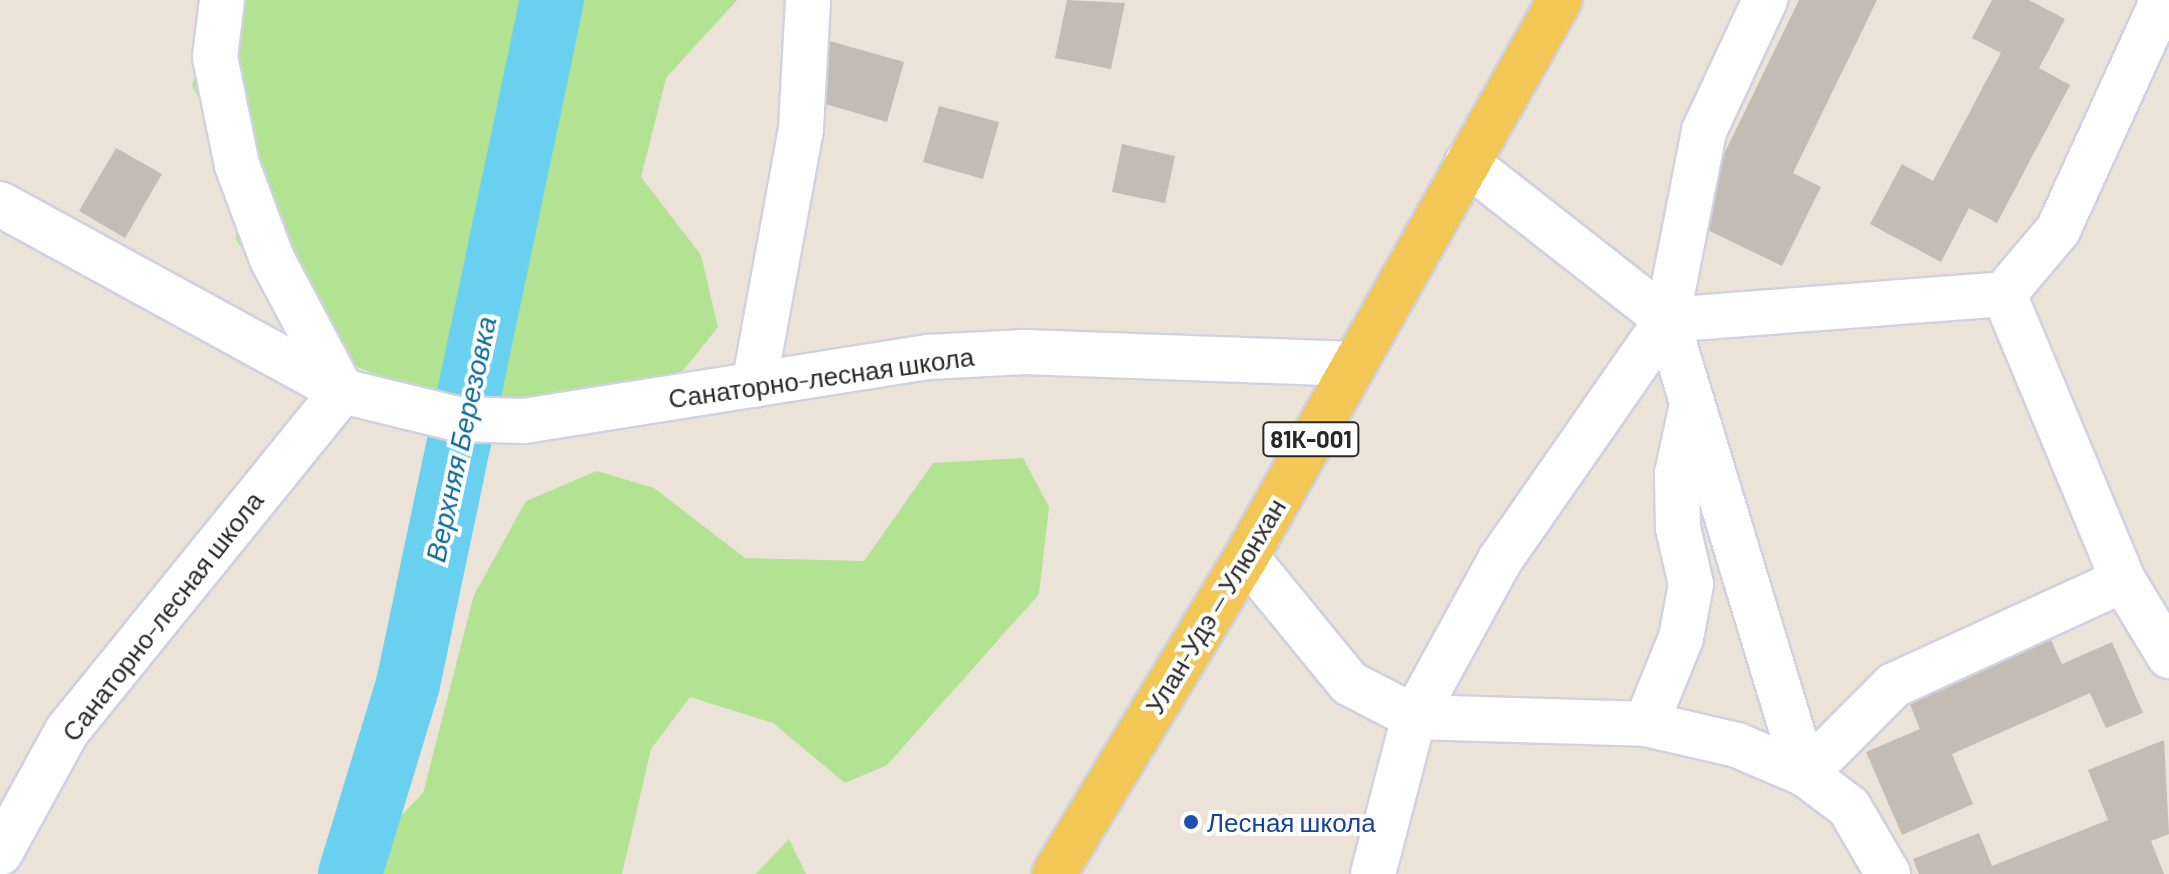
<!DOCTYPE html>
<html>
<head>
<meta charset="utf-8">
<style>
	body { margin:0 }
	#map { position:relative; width:2169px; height:874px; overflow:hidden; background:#ebe2d8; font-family:Barlow,sans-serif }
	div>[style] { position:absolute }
	.green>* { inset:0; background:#b2e393 }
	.river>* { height:64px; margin:-32px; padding:0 32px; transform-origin:32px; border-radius:32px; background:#69d1ef }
	.building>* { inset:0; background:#c3bcb5 }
	.roads { filter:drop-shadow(2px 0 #ced2e1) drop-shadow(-2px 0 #ced2e1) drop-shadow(0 2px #ced2e1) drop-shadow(0 -2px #ced2e1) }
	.minor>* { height:44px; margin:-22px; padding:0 22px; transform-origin:22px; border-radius:22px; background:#fff }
	.major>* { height:44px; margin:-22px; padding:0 22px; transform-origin:22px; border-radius:22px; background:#f2c756 }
	.dots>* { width:22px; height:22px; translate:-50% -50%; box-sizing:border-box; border:4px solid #fff; border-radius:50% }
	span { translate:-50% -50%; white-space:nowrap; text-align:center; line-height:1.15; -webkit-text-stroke:8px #fff; paint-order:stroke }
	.shield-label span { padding:2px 6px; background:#fff; border:2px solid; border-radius:6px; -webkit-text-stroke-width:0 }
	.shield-label { font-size:24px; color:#282828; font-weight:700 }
	.street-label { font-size:26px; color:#282828 }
	.transit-label { font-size:26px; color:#164399 }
	.left { translate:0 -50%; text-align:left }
	.water-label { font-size:28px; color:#0b6d98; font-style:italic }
</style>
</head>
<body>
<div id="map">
	<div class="green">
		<div style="clip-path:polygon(217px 0,737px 0,666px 78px,641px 177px,701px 255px,718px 327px,674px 382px,533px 400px,417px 392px,317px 350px,236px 240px,237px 165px,192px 86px)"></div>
		<div style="clip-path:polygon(1023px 458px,1049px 507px,1039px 594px,887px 765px,845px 783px,773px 723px,690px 697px,651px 749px,622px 874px,345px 874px,423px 793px,474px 595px,526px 501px,597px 471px,654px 488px,745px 558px,864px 561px,933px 463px)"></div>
		<div style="clip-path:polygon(789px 839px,806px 874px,756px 874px)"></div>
	</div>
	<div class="river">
		<div style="left:350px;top:874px;width:199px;rotate:-73deg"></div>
		<div style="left:408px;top:684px;width:699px;rotate:-78.11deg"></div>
	</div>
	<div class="building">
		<div style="clip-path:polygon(1067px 0,1125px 3px,1111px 69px,1055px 58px)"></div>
		<div style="clip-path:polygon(1799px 0,1877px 0,1793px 173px,1821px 187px,1782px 266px,1691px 222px)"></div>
		<div style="clip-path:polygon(1992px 0,2029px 0,2065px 19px,2039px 68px,2070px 85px,1997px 223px,1969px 208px,1941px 262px,1870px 224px,1902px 164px,1933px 181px,2001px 53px,1972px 38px)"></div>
		<div style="clip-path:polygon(826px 40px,904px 62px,887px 122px,808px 99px)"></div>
		<div style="clip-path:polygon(939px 106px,999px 122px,983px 179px,923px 162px)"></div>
		<div style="clip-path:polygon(1122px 144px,1175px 156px,1165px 203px,1112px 192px)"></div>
		<div style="clip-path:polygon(116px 148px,162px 174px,125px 238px,79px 211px)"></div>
		<div style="clip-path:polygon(2051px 640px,2062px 664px,2112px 642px,2143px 713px,2106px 728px,2090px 693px,1952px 754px,1973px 804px,1902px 835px,1866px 752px,1920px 729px,1909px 702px)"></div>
		<div style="clip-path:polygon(2164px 740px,2169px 834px,2151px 841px,2164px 874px,1919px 874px,1913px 859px,1979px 833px,1992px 866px,2108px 820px,2088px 770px)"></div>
	</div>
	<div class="roads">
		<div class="minor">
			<div style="left:222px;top:0;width:57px;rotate:97deg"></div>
			<div style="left:215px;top:57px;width:110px;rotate:78.5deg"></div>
			<div style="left:237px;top:165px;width:100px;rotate:69.6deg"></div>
			<div style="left:272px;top:259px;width:149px;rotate:62.1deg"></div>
			<div style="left:1467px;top:163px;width:254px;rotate:38.1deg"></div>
			<div style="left:1667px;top:320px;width:475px;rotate:73.1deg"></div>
			<div style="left:0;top:204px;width:390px;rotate:28.7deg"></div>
			<div style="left:2004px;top:294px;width:84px;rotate:-49.8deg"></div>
			<div style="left:2058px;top:230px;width:253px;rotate:-65.5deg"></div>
			<div style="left:1667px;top:320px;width:338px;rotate:-4.4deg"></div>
			<div style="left:2004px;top:294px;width:310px;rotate:67.4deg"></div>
			<div style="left:2123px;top:580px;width:89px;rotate:58.8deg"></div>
			<div style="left:754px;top:385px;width:260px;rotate:-79.6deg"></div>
			<div style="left:801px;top:129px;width:129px;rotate:-86.9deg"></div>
			<div style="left:1246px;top:557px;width:163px;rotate:50.7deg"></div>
			<div style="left:1349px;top:683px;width:73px;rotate:27.6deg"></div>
			<div style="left:1414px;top:717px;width:232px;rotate:1.7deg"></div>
			<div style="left:1646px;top:724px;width:93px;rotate:13deg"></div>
			<div style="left:1737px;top:745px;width:74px;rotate:23.1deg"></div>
			<div style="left:1805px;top:774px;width:55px;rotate:36.9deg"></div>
			<div style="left:1849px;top:807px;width:78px;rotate:59.8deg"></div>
			<div style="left:1646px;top:724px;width:93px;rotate:-67.9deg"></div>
			<div style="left:1681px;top:638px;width:55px;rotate:-79.5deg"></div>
			<div style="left:1691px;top:584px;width:57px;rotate:-103.1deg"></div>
			<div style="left:1678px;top:528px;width:54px;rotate:-91.1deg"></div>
			<div style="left:1677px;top:474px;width:66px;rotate:-77.8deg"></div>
			<div style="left:1805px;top:774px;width:126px;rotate:-45deg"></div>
			<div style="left:1894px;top:685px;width:252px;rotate:-24.6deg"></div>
			<div style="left:0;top:853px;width:139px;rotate:-61.2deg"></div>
			<div style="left:67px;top:731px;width:437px;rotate:-51deg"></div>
			<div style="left:342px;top:391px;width:118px;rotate:13.7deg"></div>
			<div style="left:457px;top:419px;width:67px;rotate:1.7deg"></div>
			<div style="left:524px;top:421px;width:409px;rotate:-9deg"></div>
			<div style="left:928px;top:357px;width:97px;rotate:-3deg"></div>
			<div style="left:1025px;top:352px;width:328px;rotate:2.1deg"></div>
			<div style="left:1373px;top:874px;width:162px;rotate:-75.4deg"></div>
			<div style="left:1414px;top:717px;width:179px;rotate:-61.3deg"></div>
			<div style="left:1500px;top:560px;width:292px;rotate:-55.2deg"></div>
			<div style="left:1667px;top:320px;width:193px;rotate:-78.9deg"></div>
			<div style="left:1704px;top:131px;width:145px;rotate:-65deg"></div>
		</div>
		<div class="major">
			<div style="left:1054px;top:874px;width:371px;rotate:-58.8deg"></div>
			<div style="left:1246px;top:557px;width:639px;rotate:-60.59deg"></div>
		</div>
	</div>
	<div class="dots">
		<div style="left:1191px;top:822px;background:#1a4fb4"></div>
	</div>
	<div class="shield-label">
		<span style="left:1311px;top:439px">81К-001</span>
	</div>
	<div class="street-label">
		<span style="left:821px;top:377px;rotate:-8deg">Санаторно-лесная школа</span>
		<span style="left:1215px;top:606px;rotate:-59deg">Улан-Удэ — Улюнхан</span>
		<span style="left:162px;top:616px;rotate:-52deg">Санаторно-лесная школа</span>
	</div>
	<div class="transit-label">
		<span class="left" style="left:1207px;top:822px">Лесная школа</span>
	</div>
	<div class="water-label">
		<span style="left:460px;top:439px;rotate:-78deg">Верхняя Березовка</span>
	</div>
</div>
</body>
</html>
